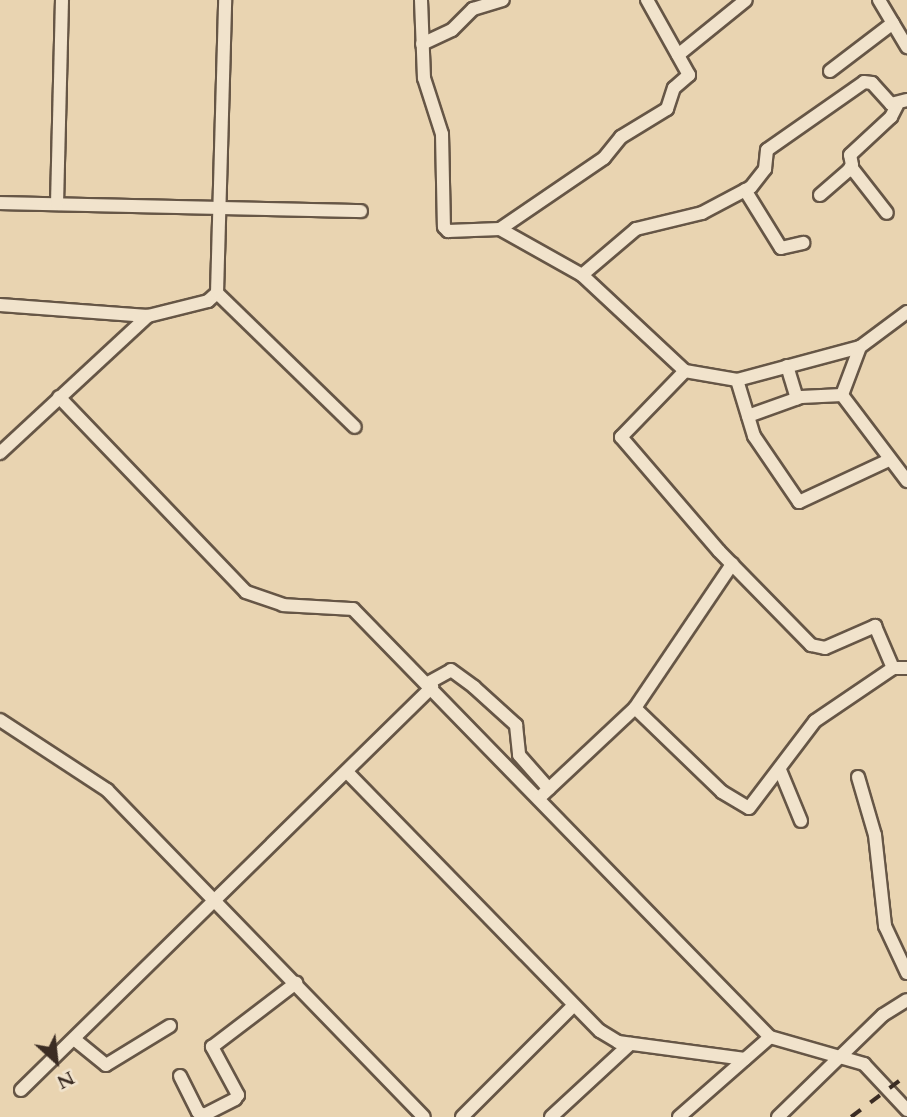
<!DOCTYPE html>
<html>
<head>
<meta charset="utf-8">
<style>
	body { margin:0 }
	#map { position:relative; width:907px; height:1117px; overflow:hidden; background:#e9d4b1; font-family:Cardo,serif }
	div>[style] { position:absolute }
	.roads { filter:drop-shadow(2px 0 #665646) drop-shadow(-2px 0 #665646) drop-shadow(0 2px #665646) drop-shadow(0 -2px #665646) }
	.street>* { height:12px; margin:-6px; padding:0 6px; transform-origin:6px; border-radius:6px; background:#f1e3cc }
	.rail>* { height:3.5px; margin-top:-1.75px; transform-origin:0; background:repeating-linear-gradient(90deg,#3b2c23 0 12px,transparent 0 24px) }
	span { translate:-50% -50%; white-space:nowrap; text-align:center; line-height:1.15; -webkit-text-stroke:6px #f1e3cc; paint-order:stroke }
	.north { position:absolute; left:21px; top:1026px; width:70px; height:70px; -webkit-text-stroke:5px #f1e3cc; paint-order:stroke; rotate:153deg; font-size:19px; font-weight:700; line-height:28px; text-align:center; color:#3b2c23 }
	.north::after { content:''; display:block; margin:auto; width:24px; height:32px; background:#3b2c23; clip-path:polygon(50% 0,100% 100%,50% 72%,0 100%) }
</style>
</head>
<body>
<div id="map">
	<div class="roads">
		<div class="street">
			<div style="left:421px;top:0;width:78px;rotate:87.8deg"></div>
			<div style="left:424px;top:78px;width:59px;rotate:72.2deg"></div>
			<div style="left:442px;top:134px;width:93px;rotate:88.8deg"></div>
			<div style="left:444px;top:227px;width:6px;rotate:45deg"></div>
			<div style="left:448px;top:231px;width:52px;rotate:-2.2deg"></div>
			<div style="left:500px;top:229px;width:94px;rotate:29.3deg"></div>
			<div style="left:582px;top:275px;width:141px;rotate:43deg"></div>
			<div style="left:685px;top:371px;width:53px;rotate:9.8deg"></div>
			<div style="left:737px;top:380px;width:127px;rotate:-15deg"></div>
			<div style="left:879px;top:0;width:55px;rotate:59.2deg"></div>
			<div style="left:422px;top:44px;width:33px;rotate:-25deg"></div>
			<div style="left:452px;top:30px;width:30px;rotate:-45deg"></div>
			<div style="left:473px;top:9px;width:31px;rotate:-17deg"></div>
			<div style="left:678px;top:55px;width:87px;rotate:-39deg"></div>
			<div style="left:830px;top:71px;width:79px;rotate:-37.3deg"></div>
			<div style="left:851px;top:167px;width:58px;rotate:52deg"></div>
			<div style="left:745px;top:190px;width:68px;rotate:58.2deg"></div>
			<div style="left:781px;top:248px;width:23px;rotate:-13deg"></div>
			<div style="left:820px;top:195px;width:37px;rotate:-41deg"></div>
			<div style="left:848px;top:171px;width:7px;rotate:-56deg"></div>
			<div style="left:852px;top:165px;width:10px;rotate:-101deg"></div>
			<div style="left:850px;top:155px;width:56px;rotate:-42.8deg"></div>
			<div style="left:891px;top:117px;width:13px;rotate:-63deg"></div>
			<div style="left:0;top:203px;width:361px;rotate:1.3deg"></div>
			<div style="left:57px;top:204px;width:204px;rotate:-88.6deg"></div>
			<div style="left:500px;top:229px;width:126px;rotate:-34.3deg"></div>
			<div style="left:604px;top:158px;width:27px;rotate:-51deg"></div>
			<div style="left:621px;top:137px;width:54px;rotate:-31.3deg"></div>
			<div style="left:667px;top:109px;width:22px;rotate:-72deg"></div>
			<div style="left:674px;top:88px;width:20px;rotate:-41deg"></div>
			<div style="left:689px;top:75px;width:86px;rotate:-119.2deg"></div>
			<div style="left:582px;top:275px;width:71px;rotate:-40.4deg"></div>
			<div style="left:636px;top:229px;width:68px;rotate:-13.6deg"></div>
			<div style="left:702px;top:213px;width:55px;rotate:-28deg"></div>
			<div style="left:751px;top:187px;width:23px;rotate:-52deg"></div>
			<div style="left:765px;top:169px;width:19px;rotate:-84deg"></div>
			<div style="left:767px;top:150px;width:118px;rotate:-35deg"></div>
			<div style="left:864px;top:82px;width:8px;rotate:7deg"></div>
			<div style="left:872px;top:83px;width:28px;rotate:48deg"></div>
			<div style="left:891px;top:104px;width:16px;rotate:-14deg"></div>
			<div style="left:217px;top:293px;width:192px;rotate:44.2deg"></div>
			<div style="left:0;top:305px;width:148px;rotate:4.3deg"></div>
			<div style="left:148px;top:316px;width:62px;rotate:-14deg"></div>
			<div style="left:208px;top:301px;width:12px;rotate:-42deg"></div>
			<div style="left:217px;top:293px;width:293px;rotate:-88.4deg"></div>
			<div style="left:907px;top:312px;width:59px;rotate:143.3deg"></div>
			<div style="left:860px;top:347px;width:51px;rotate:110.6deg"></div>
			<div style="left:842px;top:395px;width:108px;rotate:52.9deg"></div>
			<div style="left:787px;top:366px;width:34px;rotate:73deg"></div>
			<div style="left:685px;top:371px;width:92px;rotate:134.1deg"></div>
			<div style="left:621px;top:437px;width:150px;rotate:49.3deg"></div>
			<div style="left:719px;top:551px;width:132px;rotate:45.6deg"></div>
			<div style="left:811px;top:645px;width:14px;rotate:12deg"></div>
			<div style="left:825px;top:648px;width:55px;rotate:-23.7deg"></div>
			<div style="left:875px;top:626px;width:46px;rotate:66.8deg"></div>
			<div style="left:893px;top:668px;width:14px"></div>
			<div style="left:737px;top:380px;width:59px;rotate:73.1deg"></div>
			<div style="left:754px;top:436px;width:80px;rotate:55.7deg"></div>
			<div style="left:799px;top:502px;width:99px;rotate:-25deg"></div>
			<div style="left:59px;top:397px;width:270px;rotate:46.2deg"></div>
			<div style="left:246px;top:592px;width:39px;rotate:19deg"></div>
			<div style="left:283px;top:605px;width:70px;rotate:3.3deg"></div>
			<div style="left:353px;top:609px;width:598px;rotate:45.75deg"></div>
			<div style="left:770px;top:1037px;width:98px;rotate:16deg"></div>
			<div style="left:864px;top:1064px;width:63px;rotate:46.9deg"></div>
			<div style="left:748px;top:416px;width:56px;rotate:-19.7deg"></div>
			<div style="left:801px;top:397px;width:41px;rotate:-2.8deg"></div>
			<div style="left:0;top:453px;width:202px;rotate:-42.8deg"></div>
			<div style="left:428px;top:683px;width:26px;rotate:-29deg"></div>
			<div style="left:451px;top:670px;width:29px;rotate:36deg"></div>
			<div style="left:474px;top:687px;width:57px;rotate:42.1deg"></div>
			<div style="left:516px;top:725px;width:30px;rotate:84deg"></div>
			<div style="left:519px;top:755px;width:45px;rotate:48.6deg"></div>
			<div style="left:635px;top:708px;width:121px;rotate:44deg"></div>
			<div style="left:722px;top:792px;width:31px;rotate:31deg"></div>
			<div style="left:749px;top:808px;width:109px;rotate:-52.8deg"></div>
			<div style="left:815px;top:721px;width:94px;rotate:-34.2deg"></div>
			<div style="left:0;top:720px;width:128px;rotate:33.2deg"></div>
			<div style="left:107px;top:790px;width:455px;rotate:45.9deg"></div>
			<div style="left:780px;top:770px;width:55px;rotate:67.6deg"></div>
			<div style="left:347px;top:772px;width:362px;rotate:45.7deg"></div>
			<div style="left:600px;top:1031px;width:21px;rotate:31deg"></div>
			<div style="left:618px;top:1042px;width:128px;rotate:7.6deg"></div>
			<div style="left:858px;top:777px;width:60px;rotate:73.7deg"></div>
			<div style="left:875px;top:835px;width:92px;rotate:83.7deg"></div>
			<div style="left:885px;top:926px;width:52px;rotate:64.9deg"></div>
			<div style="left:539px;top:798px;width:132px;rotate:-43.2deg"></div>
			<div style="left:635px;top:708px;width:174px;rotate:-56deg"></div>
			<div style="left:74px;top:1039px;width:41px;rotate:39.1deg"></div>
			<div style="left:106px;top:1065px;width:75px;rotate:-31.4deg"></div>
			<div style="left:180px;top:1076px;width:40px;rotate:63.4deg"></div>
			<div style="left:198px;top:1112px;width:7px;rotate:27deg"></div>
			<div style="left:204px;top:1115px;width:35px;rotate:-27deg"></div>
			<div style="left:235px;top:1099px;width:5px;rotate:-53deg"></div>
			<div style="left:238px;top:1095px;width:55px;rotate:-118.4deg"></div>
			<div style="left:212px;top:1047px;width:106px;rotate:-37.3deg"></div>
			<div style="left:21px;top:1090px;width:576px;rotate:-44.44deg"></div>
			<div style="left:462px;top:1117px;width:157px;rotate:-45deg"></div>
			<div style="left:551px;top:1117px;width:108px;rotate:-42.7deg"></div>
			<div style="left:679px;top:1117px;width:121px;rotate:-41.3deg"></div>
			<div style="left:778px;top:1117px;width:146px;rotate:-44.2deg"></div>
			<div style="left:883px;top:1015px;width:28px;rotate:-32deg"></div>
		</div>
	</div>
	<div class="rail">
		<div style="left:851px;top:1117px;width:70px;rotate:-36.9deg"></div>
	</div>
	<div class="north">N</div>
</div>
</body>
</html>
